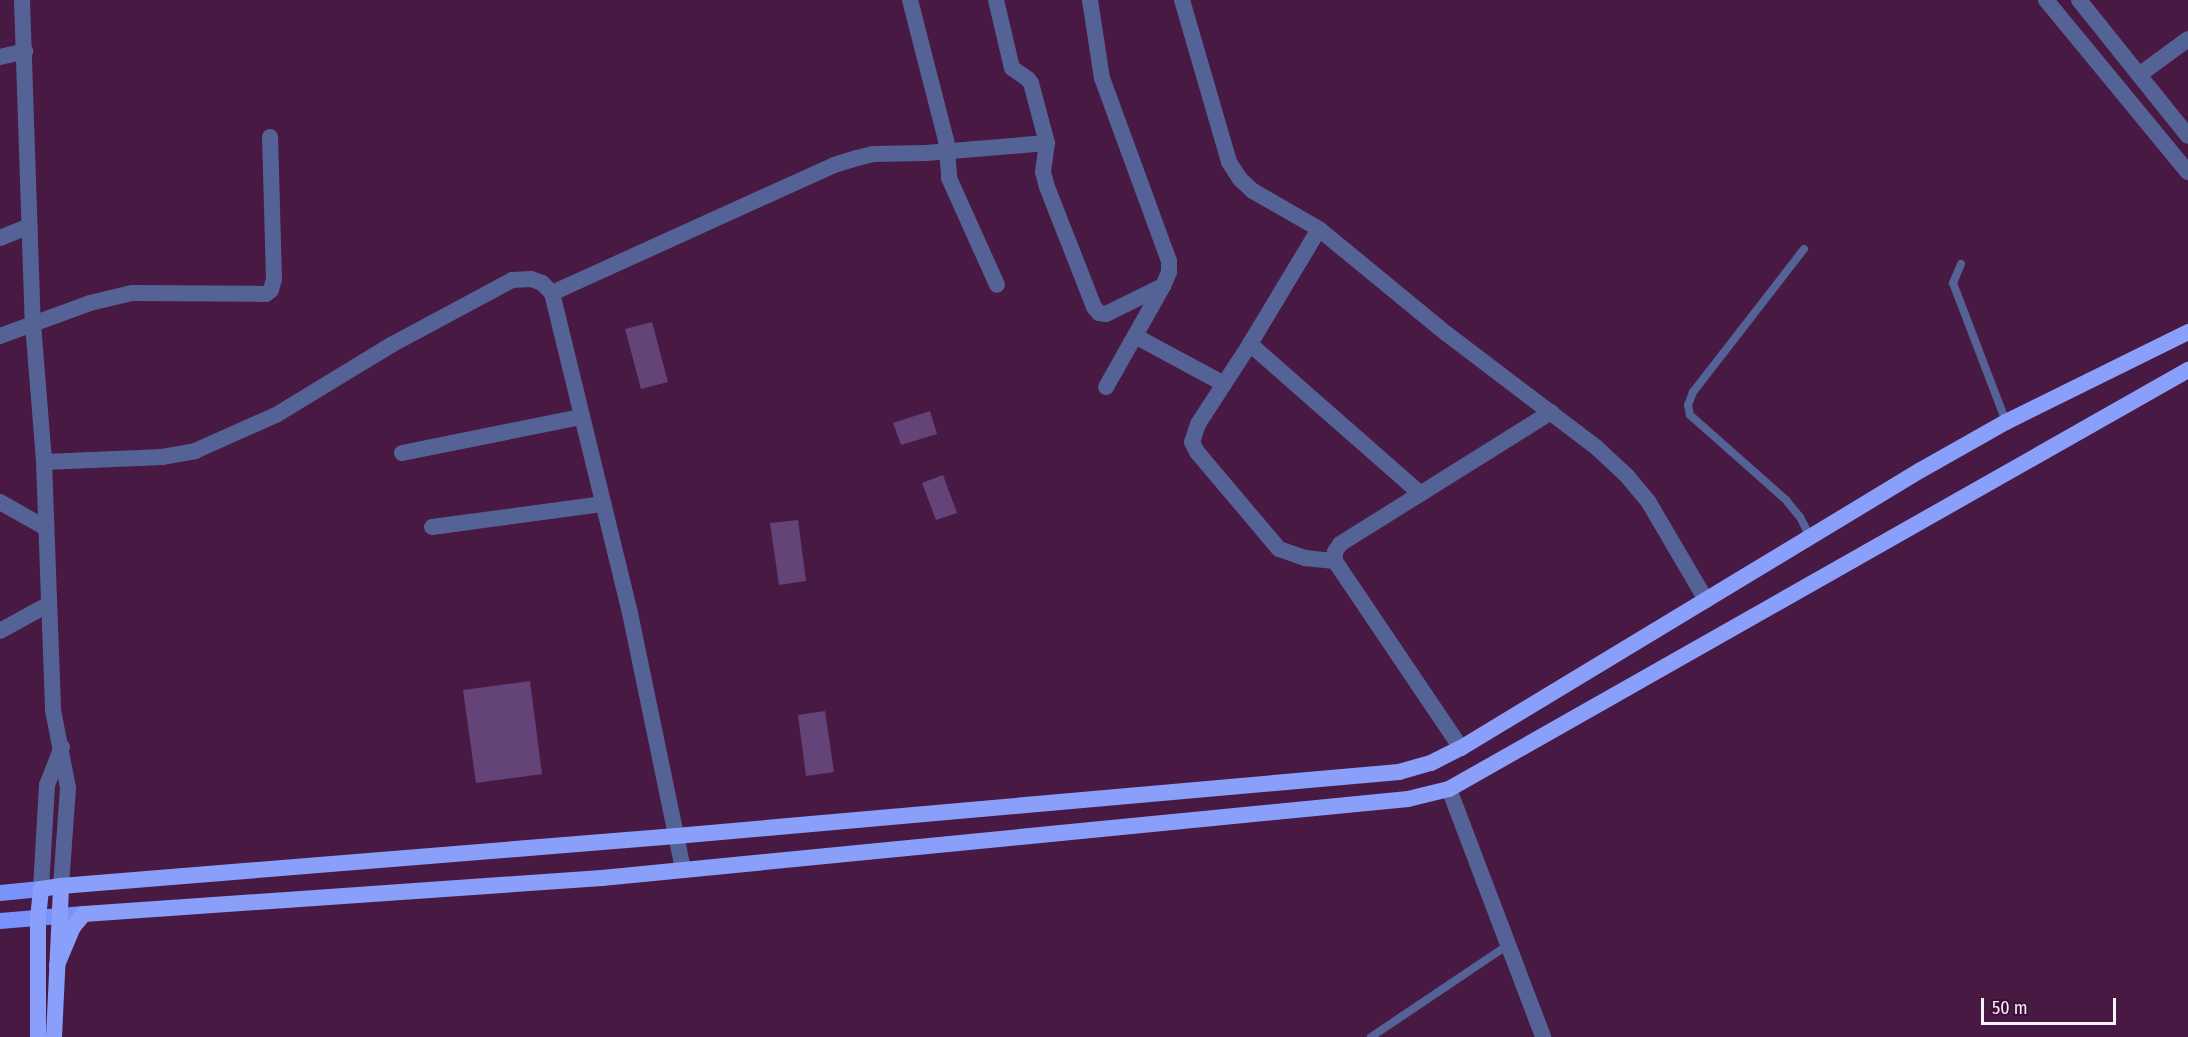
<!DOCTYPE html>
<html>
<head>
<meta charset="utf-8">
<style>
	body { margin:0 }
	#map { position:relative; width:2188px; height:1037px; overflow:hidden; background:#481943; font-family:"Fira Sans Condensed",sans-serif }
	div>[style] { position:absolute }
	.building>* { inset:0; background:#644378 }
	.service>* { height:8px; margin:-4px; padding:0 4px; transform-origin:4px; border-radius:4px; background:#556295 }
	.minor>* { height:16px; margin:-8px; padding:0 8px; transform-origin:8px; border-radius:8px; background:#556295 }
	.tertiary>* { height:16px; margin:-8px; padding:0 8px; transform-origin:8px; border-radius:8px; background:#556295 }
	.primary>* { height:16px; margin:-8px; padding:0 8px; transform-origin:8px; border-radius:8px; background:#7a92fc }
	.trunk>* { height:16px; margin:-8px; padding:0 8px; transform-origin:8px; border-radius:8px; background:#899ffa }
	span { translate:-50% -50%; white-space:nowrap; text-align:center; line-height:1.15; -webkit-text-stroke:6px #3d0e38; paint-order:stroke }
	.scale { position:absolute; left:1981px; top:998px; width:135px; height:27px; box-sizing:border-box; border:3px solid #fcf0fa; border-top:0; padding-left:8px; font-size:18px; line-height:21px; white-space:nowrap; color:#fcf0fa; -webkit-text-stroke:4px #3d0e38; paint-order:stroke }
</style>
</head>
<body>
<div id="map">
	<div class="building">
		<div style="clip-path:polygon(652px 322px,668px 382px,641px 389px,625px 329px)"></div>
		<div style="clip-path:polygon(930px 411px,937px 434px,901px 445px,893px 423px)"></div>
		<div style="clip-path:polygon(943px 475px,957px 513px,936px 520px,922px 483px)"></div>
		<div style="clip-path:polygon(798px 520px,806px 581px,779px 585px,770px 523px)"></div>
		<div style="clip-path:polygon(530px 681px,542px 774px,476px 783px,463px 690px)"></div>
		<div style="clip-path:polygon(825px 711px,834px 772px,806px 776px,798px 715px)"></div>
	</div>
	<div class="service">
		<div style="left:1804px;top:249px;width:181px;rotate:127.8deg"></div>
		<div style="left:1693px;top:392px;width:14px;rotate:111deg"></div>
		<div style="left:1688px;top:405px;width:10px;rotate:79deg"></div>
		<div style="left:1690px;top:415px;width:128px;rotate:41.5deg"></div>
		<div style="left:1786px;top:500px;width:22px;rotate:51deg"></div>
		<div style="left:1800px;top:517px;width:22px;rotate:63deg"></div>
		<div style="left:1961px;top:264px;width:21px;rotate:113deg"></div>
		<div style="left:1953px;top:283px;width:149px;rotate:69.1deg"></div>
		<div style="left:1371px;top:1037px;width:165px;rotate:-33.9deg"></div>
	</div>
	<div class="minor">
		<div style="left:910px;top:0;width:145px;rotate:75.6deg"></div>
		<div style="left:946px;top:140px;width:38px;rotate:85deg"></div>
		<div style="left:949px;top:178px;width:117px;rotate:65.8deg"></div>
		<div style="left:996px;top:0;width:70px;rotate:76.8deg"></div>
		<div style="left:1012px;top:68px;width:19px;rotate:35deg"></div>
		<div style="left:1028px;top:79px;width:5px;rotate:53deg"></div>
		<div style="left:1031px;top:83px;width:62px;rotate:75.1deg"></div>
		<div style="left:1047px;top:143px;width:29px;rotate:98deg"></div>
		<div style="left:1043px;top:172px;width:16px;rotate:75deg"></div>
		<div style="left:1047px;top:187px;width:129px;rotate:68.6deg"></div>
		<div style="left:1094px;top:307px;width:8px;rotate:50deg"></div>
		<div style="left:1099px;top:313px;width:7px;rotate:8deg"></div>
		<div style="left:1106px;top:314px;width:64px;rotate:-26.2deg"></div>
		<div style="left:1090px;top:0;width:79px;rotate:81.3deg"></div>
		<div style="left:1102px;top:78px;width:195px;rotate:69.9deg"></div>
		<div style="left:1169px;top:261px;width:11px;rotate:90deg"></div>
		<div style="left:1169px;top:272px;width:15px;rotate:113deg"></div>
		<div style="left:1163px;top:286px;width:116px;rotate:119.4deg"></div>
		<div style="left:1182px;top:0;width:169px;rotate:73.8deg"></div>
		<div style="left:1229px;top:162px;width:20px;rotate:57deg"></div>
		<div style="left:1240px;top:179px;width:18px;rotate:43deg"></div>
		<div style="left:1253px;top:191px;width:76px;rotate:29.9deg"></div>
		<div style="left:1319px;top:229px;width:166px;rotate:39.4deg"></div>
		<div style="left:1447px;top:334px;width:188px;rotate:37.2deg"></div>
		<div style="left:1597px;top:448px;width:41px;rotate:43deg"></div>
		<div style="left:1627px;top:476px;width:33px;rotate:50deg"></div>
		<div style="left:1648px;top:501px;width:115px;rotate:59.6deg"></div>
		<div style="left:0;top:57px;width:26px;rotate:-13deg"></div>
		<div style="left:2139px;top:75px;width:61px;rotate:-36.3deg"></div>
		<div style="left:1319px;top:229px;width:134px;rotate:121deg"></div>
		<div style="left:1250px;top:344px;width:95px;rotate:123deg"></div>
		<div style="left:1198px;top:424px;width:19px;rotate:108deg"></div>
		<div style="left:1192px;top:442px;width:11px;rotate:63deg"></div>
		<div style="left:1197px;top:452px;width:127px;rotate:49.8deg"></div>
		<div style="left:1279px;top:549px;width:28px;rotate:19deg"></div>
		<div style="left:1305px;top:558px;width:30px;rotate:6deg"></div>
		<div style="left:0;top:238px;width:32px;rotate:-22deg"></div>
		<div style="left:552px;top:293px;width:310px;rotate:-24.4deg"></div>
		<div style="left:834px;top:165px;width:24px;rotate:-17deg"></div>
		<div style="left:857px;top:158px;width:16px;rotate:-14deg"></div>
		<div style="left:873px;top:154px;width:53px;rotate:-1.1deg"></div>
		<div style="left:926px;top:153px;width:121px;rotate:-4.7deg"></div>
		<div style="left:0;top:336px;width:96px;rotate:-20.1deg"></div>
		<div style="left:90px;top:303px;width:43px;rotate:-13.4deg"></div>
		<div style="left:132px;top:293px;width:134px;rotate:0.4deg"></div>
		<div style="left:266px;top:294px;width:6px;rotate:-39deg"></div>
		<div style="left:271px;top:290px;width:11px;rotate:-75deg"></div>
		<div style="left:274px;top:279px;width:142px;rotate:-91.6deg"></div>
		<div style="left:1135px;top:336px;width:101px;rotate:28.3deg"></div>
		<div style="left:1250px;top:344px;width:227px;rotate:41.3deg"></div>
		<div style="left:402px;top:453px;width:183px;rotate:-11.4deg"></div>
		<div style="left:44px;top:462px;width:118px;rotate:-2.4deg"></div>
		<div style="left:162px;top:457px;width:34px;rotate:-10deg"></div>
		<div style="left:195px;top:451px;width:89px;rotate:-24deg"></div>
		<div style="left:276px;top:415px;width:135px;rotate:-31.3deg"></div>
		<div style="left:391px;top:345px;width:137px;rotate:-28.2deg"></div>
		<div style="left:512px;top:280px;width:19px;rotate:-3deg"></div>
		<div style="left:531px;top:279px;width:12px;rotate:20deg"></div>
		<div style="left:542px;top:283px;width:14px;rotate:45deg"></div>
		<div style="left:552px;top:293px;width:329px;rotate:76.3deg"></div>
		<div style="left:630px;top:613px;width:262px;rotate:78.3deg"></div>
		<div style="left:0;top:502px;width:53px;rotate:29.5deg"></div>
		<div style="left:432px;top:527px;width:173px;rotate:-7.7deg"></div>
		<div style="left:0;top:631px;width:56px;rotate:-28.9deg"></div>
		<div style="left:1461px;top:748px;width:225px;rotate:-124deg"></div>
		<div style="left:1335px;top:561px;width:9px;rotate:-90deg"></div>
		<div style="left:1335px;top:552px;width:9px;rotate:-58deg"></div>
		<div style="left:1340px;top:544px;width:249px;rotate:-32deg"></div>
		<div style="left:1449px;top:789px;width:265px;rotate:69.2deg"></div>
	</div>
	<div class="tertiary">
		<div style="left:22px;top:0;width:324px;rotate:88.1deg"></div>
		<div style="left:33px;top:324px;width:138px;rotate:85.4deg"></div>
		<div style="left:44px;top:462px;width:248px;rotate:87.9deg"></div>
		<div style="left:53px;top:710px;width:79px;rotate:79.1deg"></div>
		<div style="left:68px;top:788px;width:98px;rotate:94.1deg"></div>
		<div style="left:2046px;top:0;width:223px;rotate:50.5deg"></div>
		<div style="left:2079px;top:0;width:174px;rotate:51.3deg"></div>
		<div style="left:41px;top:889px;width:104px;rotate:-86.7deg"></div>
		<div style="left:47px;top:785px;width:41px;rotate:-68.5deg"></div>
	</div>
	<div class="primary">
		<div style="left:0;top:893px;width:41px;rotate:-5.6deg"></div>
		<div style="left:0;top:921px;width:84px;rotate:-4.8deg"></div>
	</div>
	<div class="trunk">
		<div style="left:57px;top:965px;width:41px;rotate:-67.2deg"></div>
		<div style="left:73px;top:927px;width:17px;rotate:-50deg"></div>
		<div style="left:84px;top:914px;width:519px;rotate:-3.98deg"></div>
		<div style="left:602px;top:878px;width:810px;rotate:-5.6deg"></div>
		<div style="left:1408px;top:799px;width:42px;rotate:-13.7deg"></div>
		<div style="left:1449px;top:789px;width:850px;rotate:-29.55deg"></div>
		<div style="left:38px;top:1037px;width:119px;rotate:-90deg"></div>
		<div style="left:38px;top:918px;width:29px;rotate:-84deg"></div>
		<div style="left:41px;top:889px;width:20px;rotate:-9deg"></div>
		<div style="left:61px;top:886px;width:617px;rotate:-4.65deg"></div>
		<div style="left:676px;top:836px;width:726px;rotate:-5.06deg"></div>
		<div style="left:1399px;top:772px;width:33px;rotate:-16deg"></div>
		<div style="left:1431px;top:763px;width:34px;rotate:-27deg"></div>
		<div style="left:1461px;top:748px;width:537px;rotate:-31.15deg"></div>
		<div style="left:1921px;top:470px;width:98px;rotate:-29.5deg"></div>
		<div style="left:2006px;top:422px;width:203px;rotate:-26.3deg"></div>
		<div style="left:54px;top:1037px;width:151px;rotate:-87.3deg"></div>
	</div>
	<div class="scale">50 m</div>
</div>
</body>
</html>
